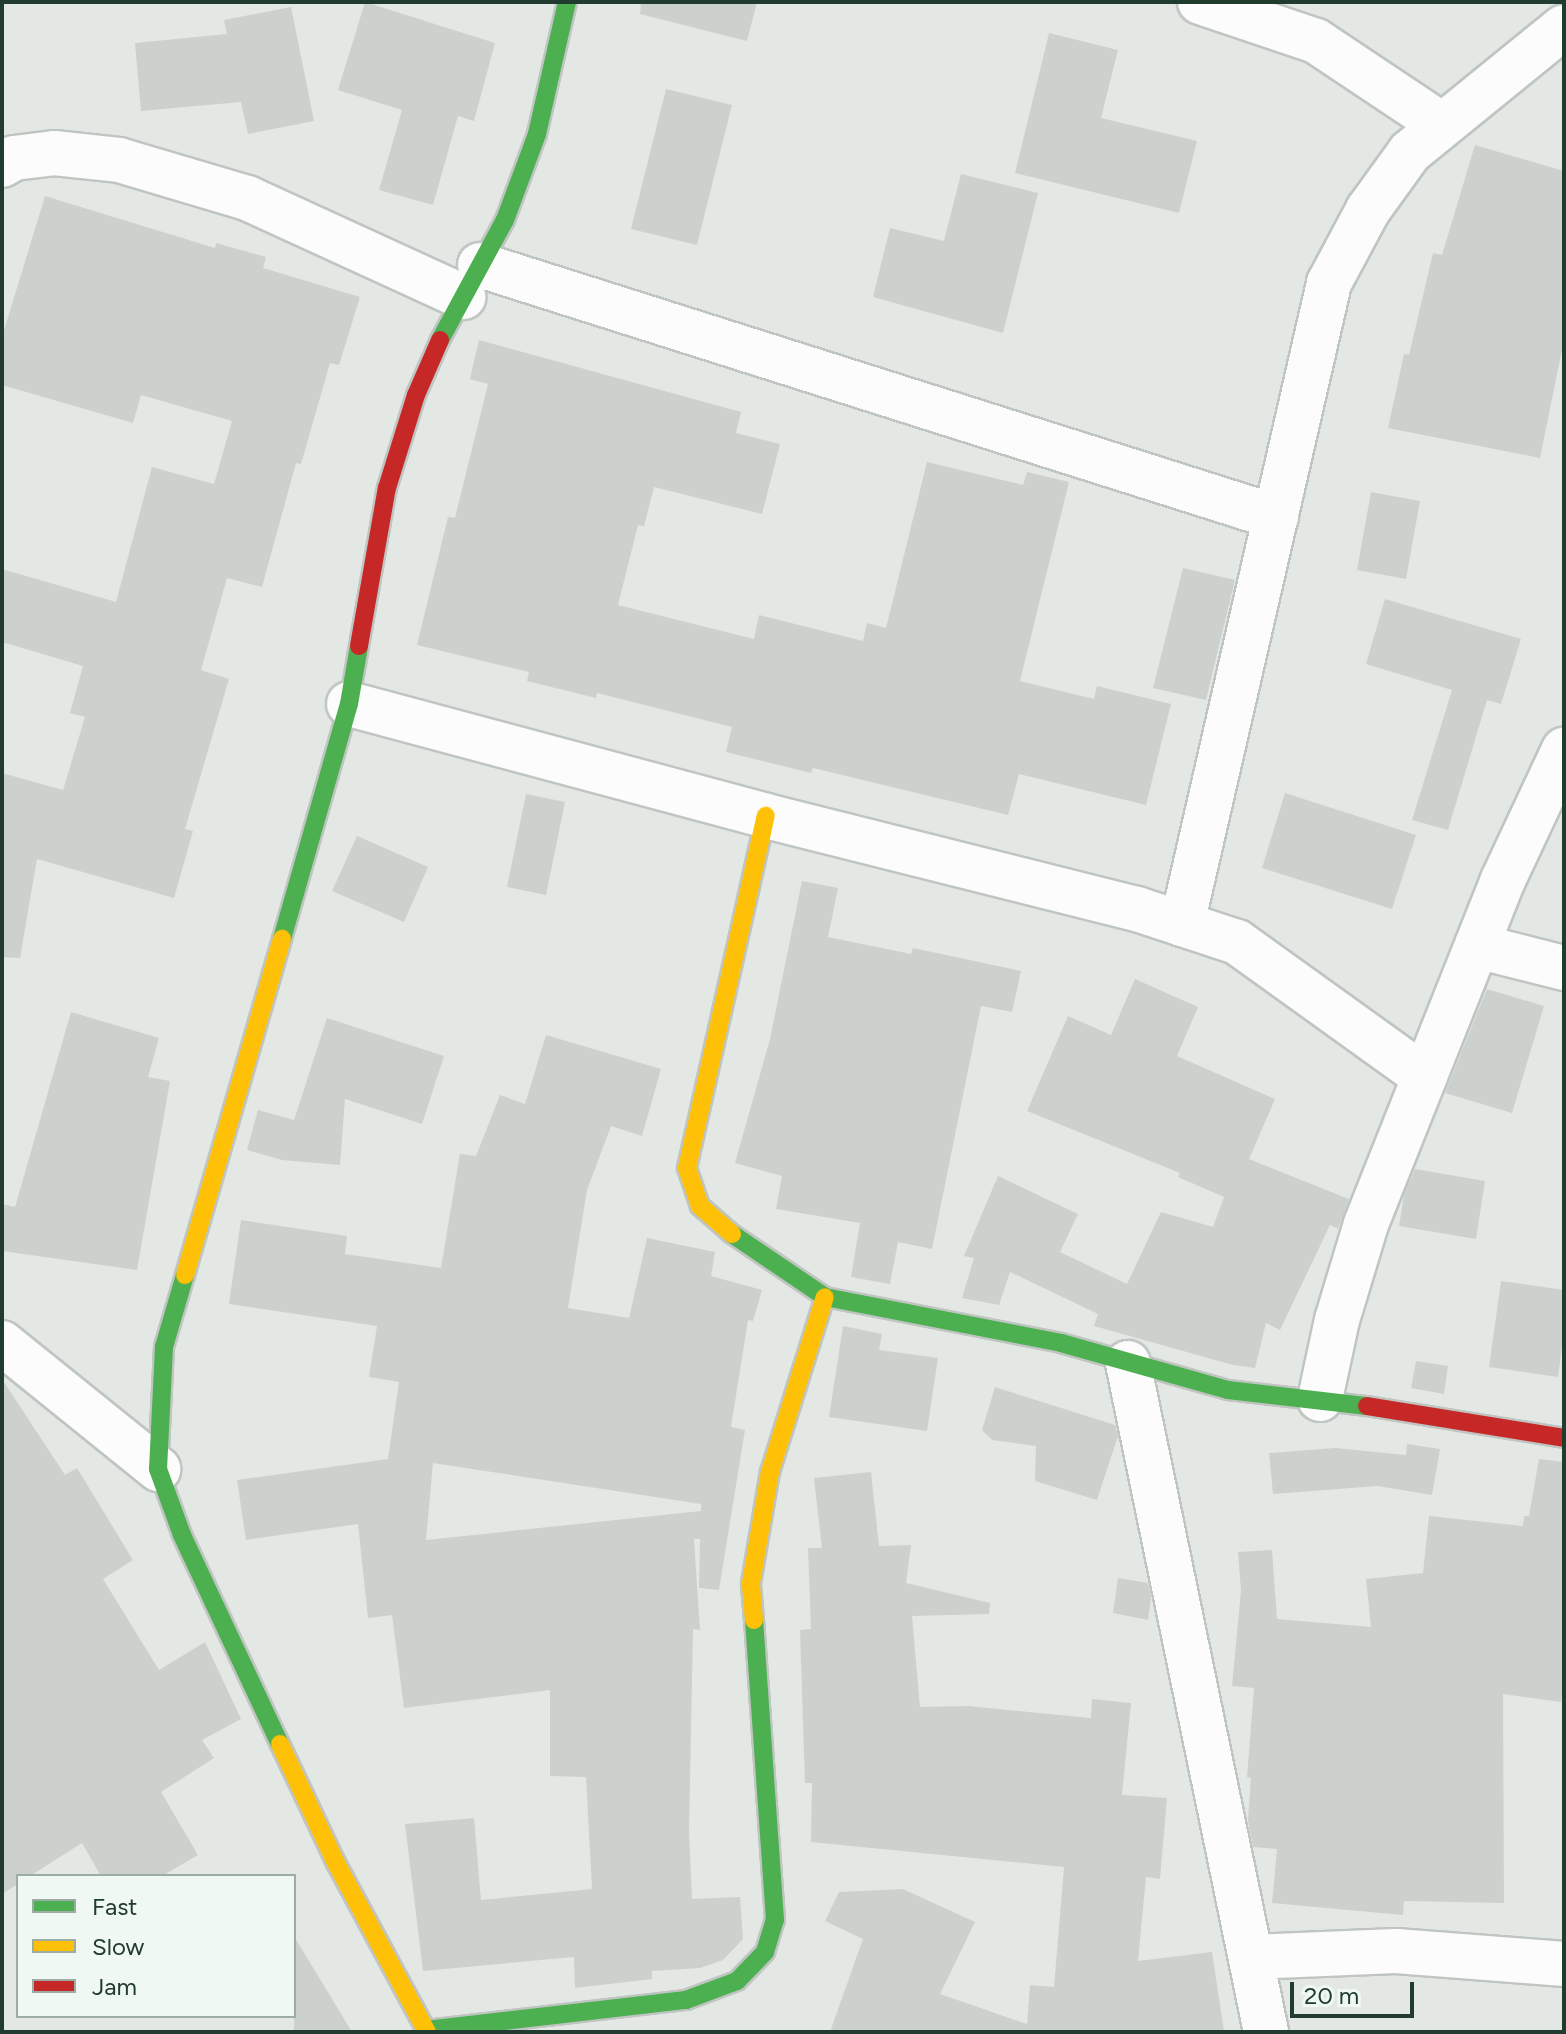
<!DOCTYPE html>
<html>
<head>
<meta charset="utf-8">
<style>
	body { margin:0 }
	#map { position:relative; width:1566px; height:2034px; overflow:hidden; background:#e3e8e5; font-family:Figtree,sans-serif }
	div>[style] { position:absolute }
	.building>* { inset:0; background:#ccd1ce }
	.roads { filter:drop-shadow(2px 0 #c0c5c2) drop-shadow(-2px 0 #c0c5c2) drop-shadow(0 2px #c0c5c2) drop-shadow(0 -2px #c0c5c2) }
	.street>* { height:44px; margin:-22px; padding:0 22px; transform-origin:22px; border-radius:22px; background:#fbfcfb }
	.fast>* { height:18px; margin:-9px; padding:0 9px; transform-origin:9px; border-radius:9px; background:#4caf50 }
	.slow>* { height:18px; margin:-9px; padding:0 9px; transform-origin:9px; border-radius:9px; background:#ffc107 }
	.jam>* { height:18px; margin:-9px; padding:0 9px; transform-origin:9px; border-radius:9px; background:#c62828 }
	span { translate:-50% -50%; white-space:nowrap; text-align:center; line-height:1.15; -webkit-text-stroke:6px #f0f8f3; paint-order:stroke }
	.frame { position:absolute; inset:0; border:4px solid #203c2f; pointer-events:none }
	.legend { position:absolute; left:16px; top:1874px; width:280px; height:144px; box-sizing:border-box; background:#f0f8f3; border:2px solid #9dada5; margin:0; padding:10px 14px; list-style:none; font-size:24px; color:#203c2f }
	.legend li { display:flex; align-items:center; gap:16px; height:40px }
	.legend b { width:40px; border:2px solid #9dada5 }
	.scale { position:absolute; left:1290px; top:1982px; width:124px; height:36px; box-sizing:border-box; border:4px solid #203c2f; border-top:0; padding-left:10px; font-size:24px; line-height:28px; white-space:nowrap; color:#203c2f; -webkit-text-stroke:6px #f0f8f3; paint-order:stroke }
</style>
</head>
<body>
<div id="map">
	<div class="building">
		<div style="clip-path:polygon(365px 2px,495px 43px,474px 121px,458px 116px,433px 205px,379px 190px,402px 110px,338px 90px)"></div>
		<div style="clip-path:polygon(641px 2px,757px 2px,747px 41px,640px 14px)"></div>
		<div style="clip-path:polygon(291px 7px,314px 121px,248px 134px,241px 102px,141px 111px,135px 43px,227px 34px,224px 20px)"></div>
		<div style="clip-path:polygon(1049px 33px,1118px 50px,1101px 118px,1197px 141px,1179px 213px,1015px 173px)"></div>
		<div style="clip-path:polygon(666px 89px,732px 105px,697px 245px,631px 229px)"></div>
		<div style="clip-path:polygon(1475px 145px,1564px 171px,1564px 340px,1540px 458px,1388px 428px,1404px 354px,1409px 355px,1433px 253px,1442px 255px)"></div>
		<div style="clip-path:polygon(961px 174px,1038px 193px,1003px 333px,873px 297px,890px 228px,944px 241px)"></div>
		<div style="clip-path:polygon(45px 196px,215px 248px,216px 243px,266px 257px,263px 268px,360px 297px,339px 365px,330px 363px,301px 464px,296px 463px,262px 587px,227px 578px,201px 670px,229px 679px,185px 829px,193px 831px,174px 898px,37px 859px,20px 958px,2px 957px,2px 773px,63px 790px,85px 717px,70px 713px,83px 666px,2px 642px,2px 569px,116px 602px,152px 467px,214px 484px,232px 421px,141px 395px,133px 423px,2px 385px,2px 337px)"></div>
		<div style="clip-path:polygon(479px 340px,741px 412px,736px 433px,780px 444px,762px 514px,654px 487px,644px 526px,638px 525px,618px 605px,754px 639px,759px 615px,863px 641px,867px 623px,886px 628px,927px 462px,1023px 485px,1027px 472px,1069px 482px,1020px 681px,1094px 699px,1097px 686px,1171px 704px,1146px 805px,1019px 774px,1008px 815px,813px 768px,811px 773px,726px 752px,732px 727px,597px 693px,596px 698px,527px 681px,529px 672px,417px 645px,448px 517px,455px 518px,488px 384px,470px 379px)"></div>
		<div style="clip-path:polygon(1371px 492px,1420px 501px,1406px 579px,1357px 570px)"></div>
		<div style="clip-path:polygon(1183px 568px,1235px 580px,1206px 700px,1153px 688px)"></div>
		<div style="clip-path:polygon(1385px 599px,1521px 639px,1501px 704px,1487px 700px,1448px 830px,1412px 820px,1452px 690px,1366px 664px)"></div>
		<div style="clip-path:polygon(1285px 793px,1416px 835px,1392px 909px,1262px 868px)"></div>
		<div style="clip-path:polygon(526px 794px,565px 802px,546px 895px,507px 887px)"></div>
		<div style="clip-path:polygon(357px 836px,428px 867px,404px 922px,332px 891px)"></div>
		<div style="clip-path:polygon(802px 881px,838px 888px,828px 937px,911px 954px,913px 948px,1021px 971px,1012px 1012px,981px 1006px,932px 1249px,898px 1242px,890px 1284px,851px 1277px,860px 1223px,776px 1209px,782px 1176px,735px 1163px,770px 1039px)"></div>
		<div style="clip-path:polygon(1135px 979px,1198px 1007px,1177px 1056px,1275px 1099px,1249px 1159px,1349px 1199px,1338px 1229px,1330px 1225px,1280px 1330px,1266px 1323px,1255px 1368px,1233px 1365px,1094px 1326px,1098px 1314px,1010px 1272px,999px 1305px,962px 1298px,974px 1258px,964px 1256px,998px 1176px,1078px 1214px,1060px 1252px,1127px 1284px,1161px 1212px,1213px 1227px,1224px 1197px,1178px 1177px,1180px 1173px,1027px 1111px,1068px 1016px,1111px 1035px)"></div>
		<div style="clip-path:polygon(1487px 989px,1544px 1006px,1512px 1113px,1445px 1093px)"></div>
		<div style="clip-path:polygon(71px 1012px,159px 1038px,148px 1077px,170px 1081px,137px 1270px,2px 1251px,2px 1204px,15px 1207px)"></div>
		<div style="clip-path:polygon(327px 1018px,444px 1056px,422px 1124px,345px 1099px,340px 1165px,282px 1160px,247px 1150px,258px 1110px,294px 1120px)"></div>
		<div style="clip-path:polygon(evenodd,546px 1035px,661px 1069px,642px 1136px,611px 1126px,587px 1190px,568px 1308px,629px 1318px,647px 1238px,715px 1252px,711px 1276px,762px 1290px,753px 1321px,748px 1320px,731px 1427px,745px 1430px,719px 1590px,699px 1588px,700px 1539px,694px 1539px,700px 1630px,693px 1629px,689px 1832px,692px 1899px,740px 1897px,743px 1939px,723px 1960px,700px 1968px,652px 1971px,652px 1979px,575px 1988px,574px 1957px,423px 1971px,405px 1824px,474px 1818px,481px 1900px,592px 1889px,586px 1777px,550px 1776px,550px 1690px,404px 1708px,392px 1615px,368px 1618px,358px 1524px,246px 1540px,237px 1480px,388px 1459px,399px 1382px,369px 1377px,377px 1326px,229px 1304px,241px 1220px,347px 1236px,345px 1254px,441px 1268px,460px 1154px,476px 1156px,500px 1095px,525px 1104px,546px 1035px,433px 1463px,701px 1504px,701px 1511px,426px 1540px,433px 1463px)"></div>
		<div style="clip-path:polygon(1415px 1169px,1485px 1181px,1476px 1239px,1399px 1226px,1404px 1195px)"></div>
		<div style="clip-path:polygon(1501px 1281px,1564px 1290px,1564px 1332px,1558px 1377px,1489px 1367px)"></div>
		<div style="clip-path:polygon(843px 1326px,882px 1334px,879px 1350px,938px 1358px,927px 1431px,829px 1417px)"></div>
		<div style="clip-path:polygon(1416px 1361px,1448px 1366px,1444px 1394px,1411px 1388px)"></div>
		<div style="clip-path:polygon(2px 1379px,65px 1475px,77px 1468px,133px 1560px,103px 1579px,159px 1670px,205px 1642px,241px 1719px,202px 1740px,214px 1758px,161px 1792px,198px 1855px,162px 1876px,101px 1876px,82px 1843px,30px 1876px,18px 1876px,18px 1884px,2px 1894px)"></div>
		<div style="clip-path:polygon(995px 1387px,1115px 1425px,1118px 1436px,1097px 1500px,1035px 1481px,1036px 1446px,992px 1440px,982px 1430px)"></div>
		<div style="clip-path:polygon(1407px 1444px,1440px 1449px,1432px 1495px,1377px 1486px,1273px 1494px,1269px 1453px,1335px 1448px,1406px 1455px)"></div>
		<div style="clip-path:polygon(1539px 1459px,1564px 1462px,1564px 1682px,1561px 1702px,1503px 1694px,1504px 1903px,1404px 1901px,1403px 1915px,1272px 1903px,1277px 1849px,1253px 1847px,1248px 1820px,1251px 1778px,1247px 1777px,1254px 1688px,1232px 1686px,1241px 1591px,1238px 1552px,1272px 1550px,1277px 1619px,1371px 1627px,1366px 1579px,1423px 1573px,1429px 1516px,1523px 1526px,1524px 1516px,1529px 1516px)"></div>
		<div style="clip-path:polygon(871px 1472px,879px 1546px,911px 1545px,906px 1583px,990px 1603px,989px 1614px,912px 1616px,920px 1707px,968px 1706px,1091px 1718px,1092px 1699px,1131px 1703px,1122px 1795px,1167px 1798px,1160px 1879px,1146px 1877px,1138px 1961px,1212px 1952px,1224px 2031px,830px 2032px,863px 1939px,825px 1921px,839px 1892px,903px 1889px,975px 1922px,940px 1994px,1027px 2024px,1030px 1985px,1054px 1987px,1064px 1867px,811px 1842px,812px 1783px,805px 1783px,800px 1630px,811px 1629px,808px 1548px,822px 1548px,814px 1478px)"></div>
		<div style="clip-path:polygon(1118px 1578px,1148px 1583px,1151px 1598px,1148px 1620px,1113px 1613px)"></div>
		<div style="clip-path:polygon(294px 1936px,352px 2032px,294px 2032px)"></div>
	</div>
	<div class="roads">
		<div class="street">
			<div style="left:1200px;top:2px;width:122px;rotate:18.6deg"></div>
			<div style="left:1316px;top:41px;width:151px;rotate:33.7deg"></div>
			<div style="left:2px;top:165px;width:14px;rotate:-30deg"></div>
			<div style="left:14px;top:158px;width:40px;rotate:-7.1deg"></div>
			<div style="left:54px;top:153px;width:65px;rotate:6.1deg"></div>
			<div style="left:119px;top:160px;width:134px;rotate:16.5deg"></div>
			<div style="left:247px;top:198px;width:238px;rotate:24.6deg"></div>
			<div style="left:480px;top:265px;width:835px;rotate:17.57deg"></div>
			<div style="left:349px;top:704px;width:432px;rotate:15deg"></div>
			<div style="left:766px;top:816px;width:382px;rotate:14.1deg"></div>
			<div style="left:1137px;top:909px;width:105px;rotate:18.3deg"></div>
			<div style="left:1237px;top:942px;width:231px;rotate:35.7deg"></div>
			<div style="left:1182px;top:924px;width:658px;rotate:-77.08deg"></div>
			<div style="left:1329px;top:283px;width:83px;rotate:-61.9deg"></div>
			<div style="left:1368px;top:210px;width:72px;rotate:-54.1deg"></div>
			<div style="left:1410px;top:152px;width:198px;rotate:-39.1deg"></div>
			<div style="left:1477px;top:946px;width:90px;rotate:14.2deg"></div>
			<div style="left:2px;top:1343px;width:201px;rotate:38.9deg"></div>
			<div style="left:1128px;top:1363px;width:683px;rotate:78.34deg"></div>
			<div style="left:1320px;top:1399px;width:81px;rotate:-77.9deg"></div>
			<div style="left:1337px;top:1320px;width:100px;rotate:-73.2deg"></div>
			<div style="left:1366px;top:1224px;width:370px;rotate:-68.3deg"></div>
			<div style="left:1503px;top:880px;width:144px;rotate:-64.9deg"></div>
			<div style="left:1251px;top:1957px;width:145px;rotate:-2.4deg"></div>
			<div style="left:1396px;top:1951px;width:169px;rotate:4.4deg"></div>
		</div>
		<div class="fast">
			<div style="left:440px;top:340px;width:136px;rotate:-61.6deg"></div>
			<div style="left:505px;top:220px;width:92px;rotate:-69.6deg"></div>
			<div style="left:537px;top:134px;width:135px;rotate:-77.2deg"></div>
			<div style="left:282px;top:939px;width:244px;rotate:-74.1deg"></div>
			<div style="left:349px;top:704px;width:59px;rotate:-80.2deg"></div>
			<div style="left:732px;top:1234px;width:112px;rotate:34.1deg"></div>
			<div style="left:825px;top:1297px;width:240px;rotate:11deg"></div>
			<div style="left:1061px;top:1343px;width:173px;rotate:15.7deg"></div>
			<div style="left:1228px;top:1390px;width:140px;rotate:6.6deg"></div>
			<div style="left:185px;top:1275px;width:75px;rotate:106.3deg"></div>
			<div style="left:164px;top:1347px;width:122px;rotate:92.8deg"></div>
			<div style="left:158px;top:1469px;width:70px;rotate:70deg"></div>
			<div style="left:182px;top:1535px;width:231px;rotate:64.9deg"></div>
			<div style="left:426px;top:2030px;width:262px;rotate:-6.6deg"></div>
			<div style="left:686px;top:2000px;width:54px;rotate:-20.4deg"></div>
			<div style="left:737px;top:1981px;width:40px;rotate:-46deg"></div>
			<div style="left:765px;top:1952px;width:34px;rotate:-73deg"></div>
			<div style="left:775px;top:1920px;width:301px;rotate:-94deg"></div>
		</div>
		<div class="slow">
			<div style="left:732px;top:1234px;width:43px;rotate:-138.8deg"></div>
			<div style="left:700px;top:1206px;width:40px;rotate:-108.9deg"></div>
			<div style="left:687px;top:1168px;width:361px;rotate:-77.4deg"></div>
			<div style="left:185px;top:1275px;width:350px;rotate:-73.9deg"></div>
			<div style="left:754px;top:1620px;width:37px;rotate:-95deg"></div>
			<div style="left:751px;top:1583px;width:113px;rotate:-80.3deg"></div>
			<div style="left:770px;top:1472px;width:183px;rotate:-72.6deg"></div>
			<div style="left:280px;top:1744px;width:132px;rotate:64.8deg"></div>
			<div style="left:336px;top:1863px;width:192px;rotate:61.7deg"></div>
		</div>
		<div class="jam">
			<div style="left:359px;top:646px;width:160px;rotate:-80deg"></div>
			<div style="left:387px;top:488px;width:97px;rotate:-72.7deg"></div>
			<div style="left:416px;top:395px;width:60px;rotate:-66.4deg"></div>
			<div style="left:1367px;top:1406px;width:200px;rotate:9.2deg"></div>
		</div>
	</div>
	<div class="frame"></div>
	<ul class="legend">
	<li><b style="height:10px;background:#4caf50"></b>Fast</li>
	<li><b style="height:10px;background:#ffc107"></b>Slow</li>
	<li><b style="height:10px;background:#c62828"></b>Jam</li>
	</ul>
	<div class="scale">20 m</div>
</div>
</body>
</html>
